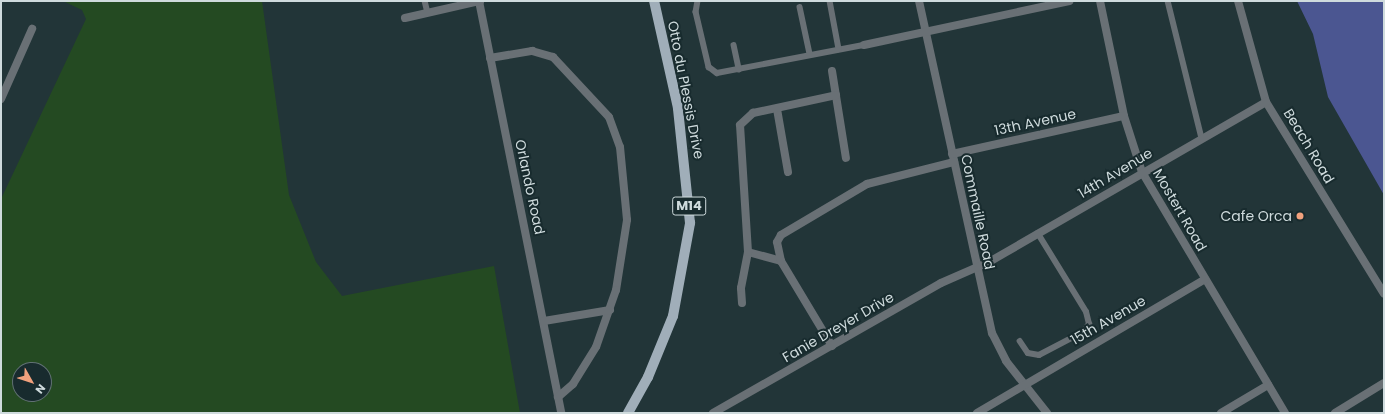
<!DOCTYPE html>
<html>
<head>
<meta charset="utf-8">
<style>
	body { margin:0 }
	#map { position:relative; width:1385px; height:414px; overflow:hidden; background:#223538; font-family:Poppins,sans-serif }
	div>[style] { position:absolute }
	.green>* { inset:0; background:#244a22 }
	.water>* { inset:0; background:#4b5691 }
	.lane>* { height:5.5px; margin:-2.75px; padding:0 2.75px; transform-origin:2.75px; border-radius:2.75px; background:#697075 }
	.street>* { height:8px; margin:-4px; padding:0 4px; transform-origin:4px; border-radius:4px; background:#697075 }
	.primary>* { height:10px; margin:-5px; padding:0 5px; transform-origin:5px; border-radius:5px; background:#a0aeb9 }
	.dots>* { width:11px; height:11px; translate:-50% -50%; box-sizing:border-box; border:2px solid #182b2e; border-radius:50% }
	span { translate:-50% -50%; white-space:nowrap; text-align:center; line-height:1.15; -webkit-text-stroke:4px #182b2e; paint-order:stroke }
	.shield-label span { padding:1px 3px; background:#182b2e; border:1px solid; border-radius:3px; -webkit-text-stroke-width:0 }
	.shield-label { font-size:13px; color:#cfdbdd; font-weight:700 }
	.street-label { font-size:14px; color:#cfdbdd }
	.poi-label { font-size:14px; color:#cfdbdd }
	.right { translate:-100% -50%; text-align:right }
	.frame { position:absolute; inset:0; border:2px solid #cfdbdd; pointer-events:none }
	.north { position:absolute; left:12px; top:362px; width:40px; height:40px; box-sizing:border-box; background:#182b2e; border:1px solid #617174; border-radius:50%; rotate:129deg; font-size:11px; font-weight:700; line-height:16px; text-align:center; color:#cfdbdd }
	.north::after { content:''; display:block; margin:auto; width:14px; height:18px; background:#f1a17d; clip-path:polygon(50% 0,100% 100%,50% 72%,0 100%) }
</style>
</head>
<body>
<div id="map">
	<div class="green">
		<div style="clip-path:polygon(evenodd,63px 1px,262px 1px,289px 195px,316px 262px,342px 296px,494px 266px,520px 413px,1px 413px,1px 199px,86px 19px,82px 10px,63px 1px,20px 370px,44px 370px,44px 394px,20px 394px,20px 370px)"></div>
	</div>
	<div class="water">
		<div style="clip-path:polygon(1297px 1px,1384px 1px,1384px 195px,1328px 97px,1313px 34px)"></div>
	</div>
	<div class="lane">
		<div style="left:425px;top:1px;width:12px;rotate:76deg"></div>
		<div style="left:698px;top:1px;width:11px;rotate:100deg"></div>
		<div style="left:696px;top:12px;width:57px;rotate:76.7deg"></div>
		<div style="left:709px;top:67px;width:10px;rotate:37deg"></div>
		<div style="left:717px;top:73px;width:150px;rotate:-10.8deg"></div>
		<div style="left:830px;top:1px;width:49px;rotate:79.4deg"></div>
		<div style="left:1168px;top:1px;width:141px;rotate:76.1deg"></div>
		<div style="left:800px;top:7px;width:48px;rotate:78deg"></div>
		<div style="left:734px;top:45px;width:25px;rotate:78deg"></div>
		<div style="left:1020px;top:341px;width:14px;rotate:56deg"></div>
		<div style="left:1028px;top:353px;width:11px;rotate:10deg"></div>
		<div style="left:1039px;top:355px;width:50px;rotate:-27.6deg"></div>
		<div style="left:1083px;top:332px;width:10px;rotate:-53deg"></div>
		<div style="left:1089px;top:324px;width:12px;rotate:-104deg"></div>
		<div style="left:1086px;top:312px;width:92px;rotate:-121.6deg"></div>
	</div>
	<div class="street">
		<div style="left:479px;top:1px;width:420px;rotate:78.7deg"></div>
		<div style="left:919px;top:1px;width:340px;rotate:77.6deg"></div>
		<div style="left:992px;top:333px;width:31px;rotate:63deg"></div>
		<div style="left:1006px;top:361px;width:66px;rotate:51.7deg"></div>
		<div style="left:1100px;top:1px;width:117px;rotate:78.2deg"></div>
		<div style="left:1124px;top:116px;width:59px;rotate:72.2deg"></div>
		<div style="left:1142px;top:172px;width:280px;rotate:59.3deg"></div>
		<div style="left:1238px;top:1px;width:105px;rotate:74.5deg"></div>
		<div style="left:1266px;top:102px;width:225px;rotate:58.4deg"></div>
		<div style="left:405px;top:18px;width:77px;rotate:-12.8deg"></div>
		<div style="left:864px;top:45px;width:210px;rotate:-12.1deg"></div>
		<div style="left:490px;top:58px;width:43px;rotate:-9.5deg"></div>
		<div style="left:532px;top:51px;width:22px;rotate:16deg"></div>
		<div style="left:553px;top:57px;width:82px;rotate:47deg"></div>
		<div style="left:609px;top:117px;width:32px;rotate:70deg"></div>
		<div style="left:620px;top:147px;width:73px;rotate:84.5deg"></div>
		<div style="left:627px;top:220px;width:71px;rotate:98.9deg"></div>
		<div style="left:616px;top:290px;width:60px;rotate:109.3deg"></div>
		<div style="left:596px;top:347px;width:44px;rotate:121.9deg"></div>
		<div style="left:573px;top:384px;width:20px;rotate:139deg"></div>
		<div style="left:832px;top:71px;width:88px;rotate:80.9deg"></div>
		<div style="left:1px;top:99px;width:77px;rotate:-66.1deg"></div>
		<div style="left:777px;top:109px;width:64px;rotate:80.1deg"></div>
		<div style="left:952px;top:154px;width:176px;rotate:-12.5deg"></div>
		<div style="left:748px;top:252px;width:34px;rotate:15deg"></div>
		<div style="left:742px;top:303px;width:15px;rotate:-94deg"></div>
		<div style="left:741px;top:288px;width:37px;rotate:-79deg"></div>
		<div style="left:748px;top:252px;width:127px;rotate:-93.6deg"></div>
		<div style="left:740px;top:125px;width:18px;rotate:-43deg"></div>
		<div style="left:753px;top:113px;width:85px;rotate:-12.2deg"></div>
		<div style="left:544px;top:321px;width:67px;rotate:-9.5deg"></div>
		<div style="left:832px;top:346px;width:99px;rotate:-121deg"></div>
		<div style="left:781px;top:261px;width:19px;rotate:-102deg"></div>
		<div style="left:777px;top:242px;width:8px;rotate:-60deg"></div>
		<div style="left:781px;top:235px;width:100px;rotate:-30.7deg"></div>
		<div style="left:867px;top:184px;width:90px;rotate:-14.2deg"></div>
		<div style="left:713px;top:413px;width:262px;rotate:-29.7deg"></div>
		<div style="left:941px;top:283px;width:52px;rotate:-23.6deg"></div>
		<div style="left:989px;top:262px;width:320px;rotate:-30deg"></div>
		<div style="left:977px;top:413px;width:264px;rotate:-30.4deg"></div>
		<div style="left:1221px;top:413px;width:55px;rotate:-30.8deg"></div>
		<div style="left:1335px;top:413px;width:57px;rotate:-31.5deg"></div>
	</div>
	<div class="primary">
		<div style="left:628px;top:413px;width:41px;rotate:-60.9deg"></div>
		<div style="left:648px;top:377px;width:66px;rotate:-67.7deg"></div>
		<div style="left:673px;top:316px;width:95px;rotate:-79.6deg"></div>
		<div style="left:690px;top:223px;width:116px;rotate:-96deg"></div>
		<div style="left:678px;top:108px;width:110px;rotate:-102.6deg"></div>
	</div>
	<div class="dots">
		<div style="left:1300px;top:216px;background:#f1a17d"></div>
	</div>
	<div class="shield-label">
		<span style="left:689px;top:206px">M14</span>
	</div>
	<div class="street-label">
		<span style="left:686px;top:90px;rotate:79deg">Otto du Plessis Drive</span>
		<span style="left:1035px;top:122px;rotate:-12deg">13th Avenue</span>
		<span style="left:1309px;top:146px;rotate:59deg">Beach Road</span>
		<span style="left:1115px;top:173px;rotate:-31deg">14th Avenue</span>
		<span style="left:530px;top:187px;rotate:78deg">Orlando Road</span>
		<span style="left:1180px;top:210px;rotate:60deg">Mostert Road</span>
		<span style="left:978px;top:212px;rotate:78deg">Commaille Road</span>
		<span style="left:1108px;top:320px;rotate:-30deg">15th Avenue</span>
		<span style="left:838px;top:327px;rotate:-30deg">Fanie Dreyer Drive</span>
	</div>
	<div class="poi-label">
		<span class="right" style="left:1292px;top:216px">Cafe Orca</span>
	</div>
	<div class="frame"></div>
	<div class="north">N</div>
</div>
</body>
</html>
